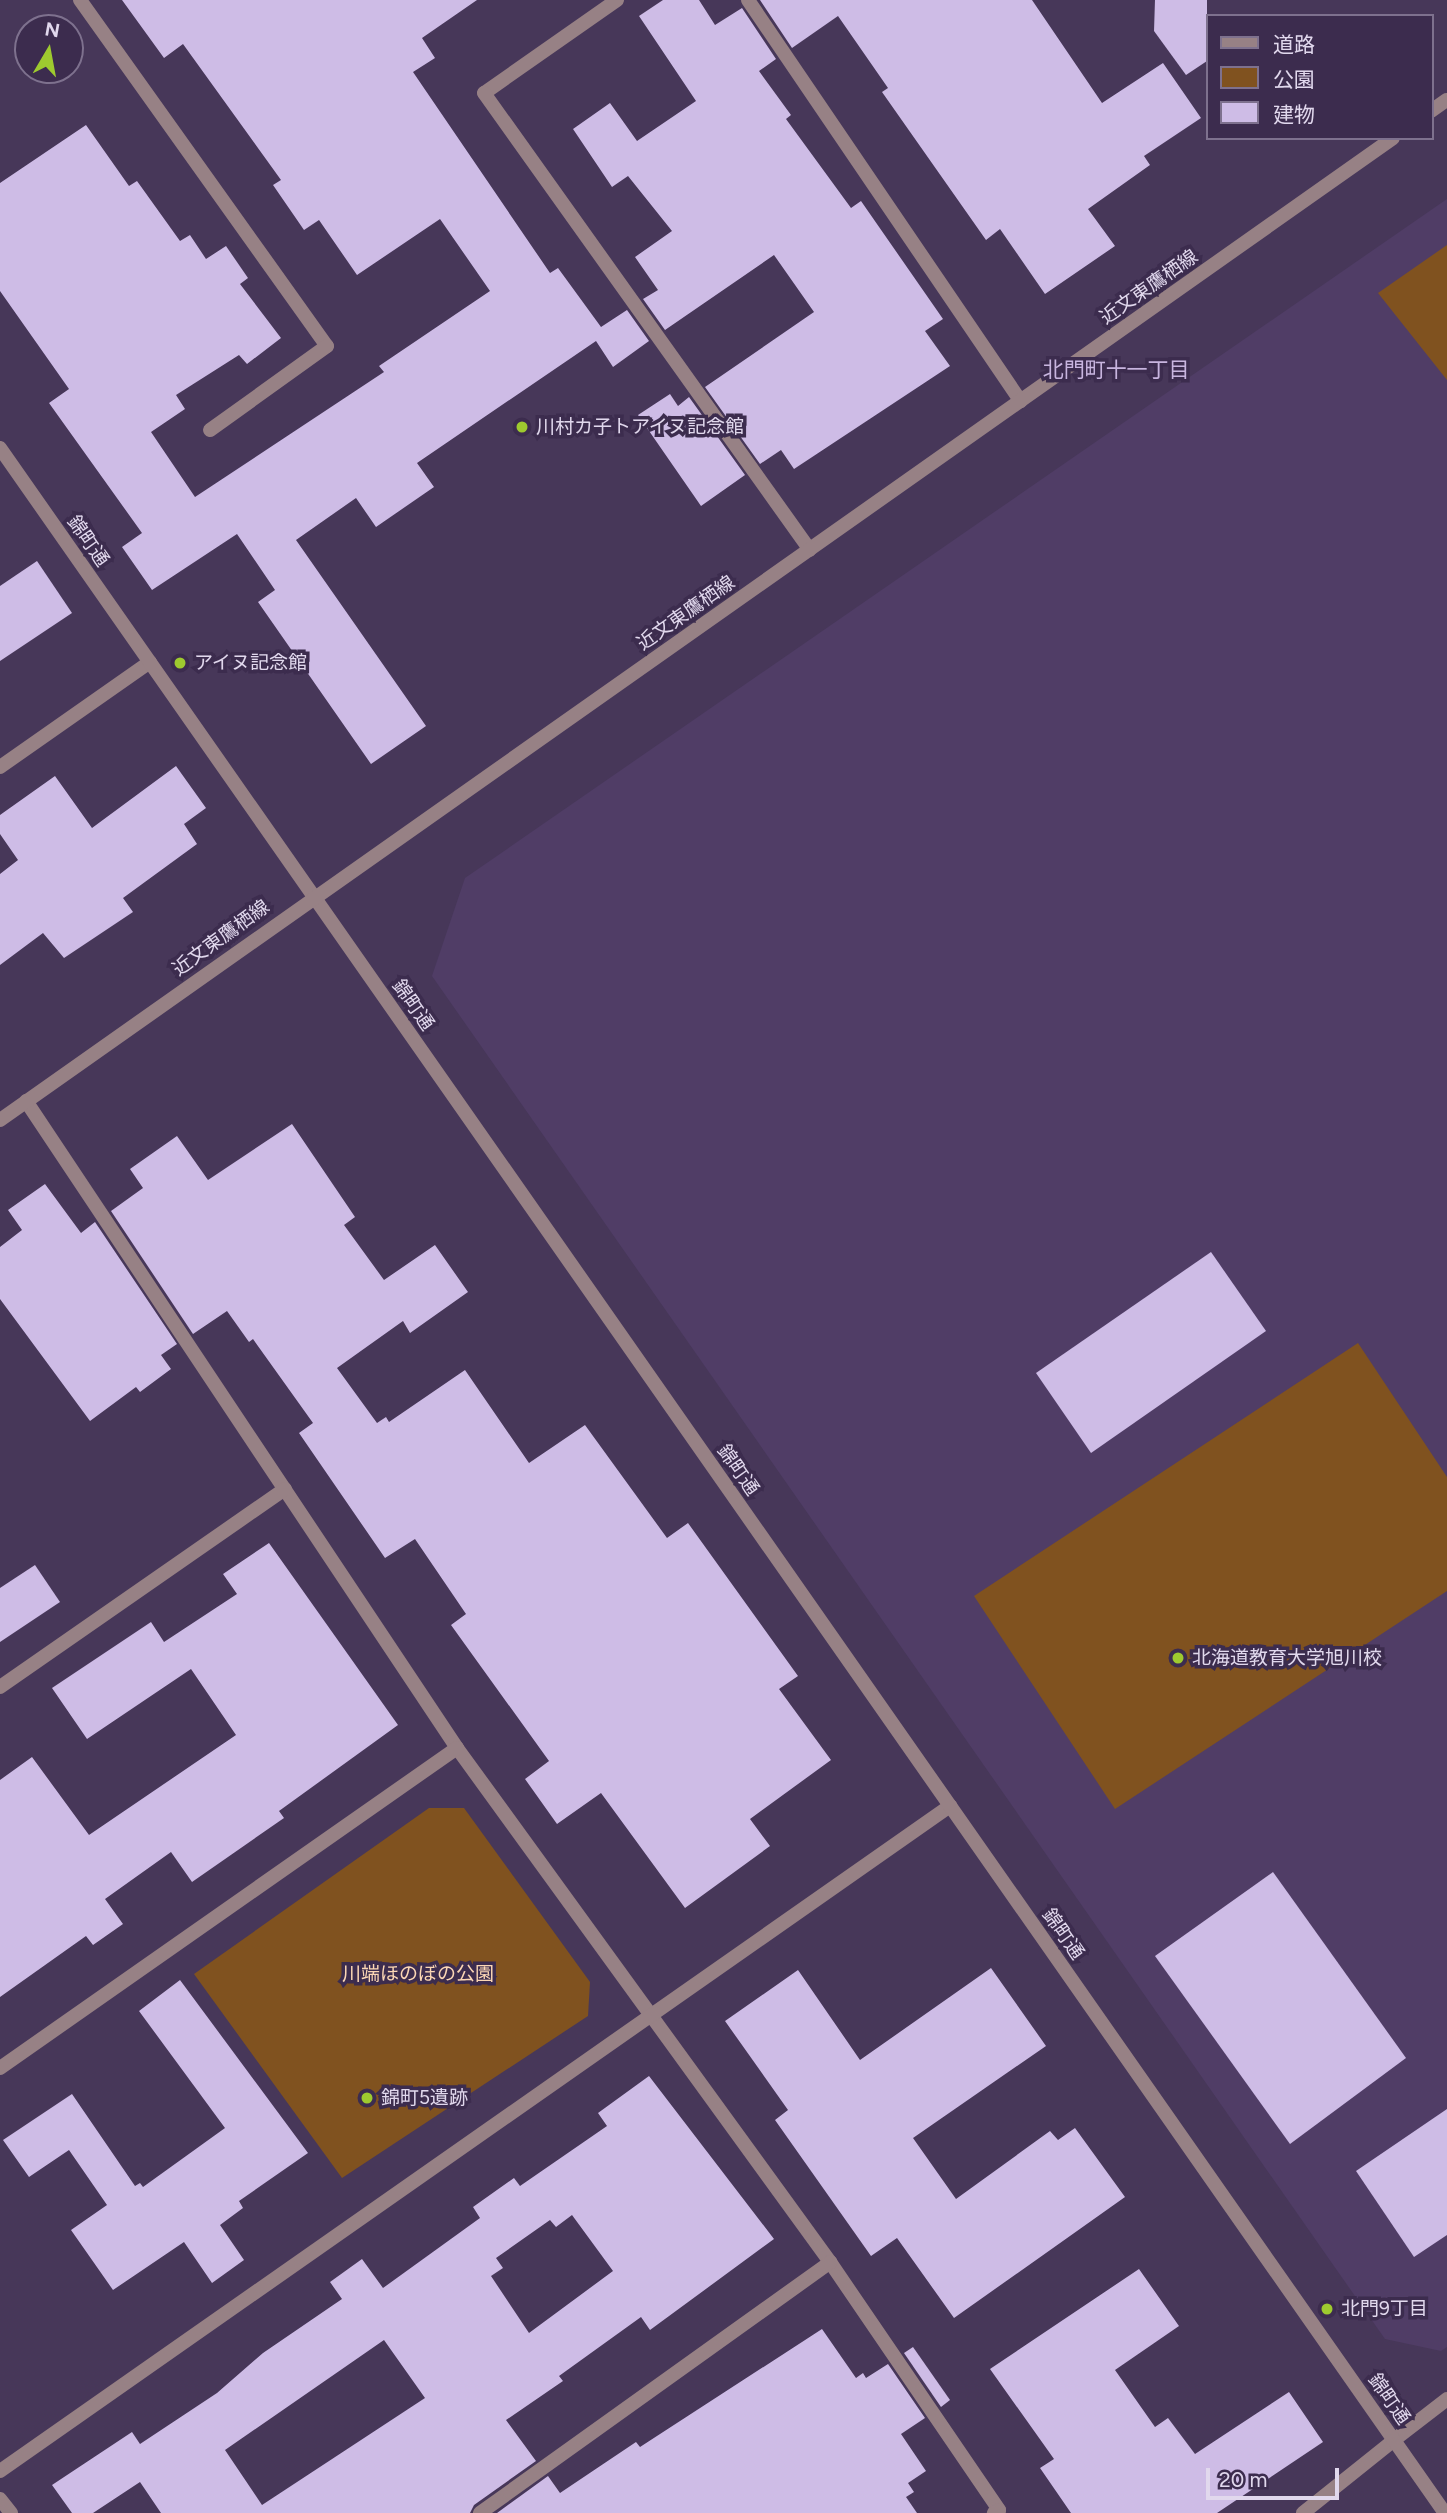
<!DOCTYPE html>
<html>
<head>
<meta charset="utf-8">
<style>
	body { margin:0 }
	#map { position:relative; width:1447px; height:2513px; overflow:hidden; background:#473759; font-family:Figtree,"Noto Sans JP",sans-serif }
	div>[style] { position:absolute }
	.built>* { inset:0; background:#503d66 }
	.green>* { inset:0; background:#80521f }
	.building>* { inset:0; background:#cebce6 }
	.pedestrian>* { height:14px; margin:-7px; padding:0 7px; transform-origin:7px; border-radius:7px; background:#978185 }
	.minor>* { height:14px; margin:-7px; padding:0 7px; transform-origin:7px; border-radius:7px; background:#978185 }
	.tertiary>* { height:14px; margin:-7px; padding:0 7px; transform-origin:7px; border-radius:7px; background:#978185 }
	.dots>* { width:19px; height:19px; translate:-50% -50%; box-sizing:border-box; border:4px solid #3c2c4e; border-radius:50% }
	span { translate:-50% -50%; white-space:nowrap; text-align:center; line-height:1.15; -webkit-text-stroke:7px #3c2c4e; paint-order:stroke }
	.street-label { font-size:19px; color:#e1d8ed }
	.poi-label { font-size:19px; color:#e1d8ed }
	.left { translate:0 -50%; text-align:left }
	.park-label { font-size:19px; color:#fcd7b5 }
	.neighbourhood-label { font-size:21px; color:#c8b5df }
	.legend { position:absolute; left:1206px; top:14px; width:228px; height:126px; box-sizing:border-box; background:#3c2c4e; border:2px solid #7e718e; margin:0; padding:9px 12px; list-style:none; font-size:21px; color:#e1d8ed }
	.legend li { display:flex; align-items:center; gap:14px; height:35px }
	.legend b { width:35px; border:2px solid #7e718e }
	.north { position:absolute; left:14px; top:14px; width:70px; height:70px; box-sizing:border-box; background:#3c2c4e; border:2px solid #7e718e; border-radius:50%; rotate:10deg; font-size:19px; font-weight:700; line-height:28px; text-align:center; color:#e1d8ed }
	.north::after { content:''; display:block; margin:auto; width:24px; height:32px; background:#9eca2f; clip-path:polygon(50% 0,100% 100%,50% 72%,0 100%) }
	.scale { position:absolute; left:1206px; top:2468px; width:133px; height:32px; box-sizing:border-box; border:4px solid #e1d8ed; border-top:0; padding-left:9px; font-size:21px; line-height:24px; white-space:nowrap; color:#e1d8ed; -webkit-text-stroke:5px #3c2c4e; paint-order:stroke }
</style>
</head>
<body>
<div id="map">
	<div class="built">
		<div style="clip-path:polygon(1447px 199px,1447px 2347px,1441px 2351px,1385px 2339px,432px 976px,465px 878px)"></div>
	</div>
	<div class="green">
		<div style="clip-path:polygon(1447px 245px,1447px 380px,1378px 293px)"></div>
		<div style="clip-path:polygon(1358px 1343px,1447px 1477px,1447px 1591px,1115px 1809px,974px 1596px)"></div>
		<div style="clip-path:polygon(429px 1808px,464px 1808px,590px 1982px,588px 2016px,342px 2178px,194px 1974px)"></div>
	</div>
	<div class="building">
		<div style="clip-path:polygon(122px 0,477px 0,422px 38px,435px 58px,413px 72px,550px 273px,558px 268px,601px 327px,627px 310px,649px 341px,613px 367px,596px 341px,417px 463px,434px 487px,376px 527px,356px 498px,296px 540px,426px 726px,371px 764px,258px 602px,275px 590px,237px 534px,152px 590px,122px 547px,142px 533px,49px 403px,69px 389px,0 291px,0 183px,86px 125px,129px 186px,137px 181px,180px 241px,190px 235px,206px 259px,226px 246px,248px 278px,240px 284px,281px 338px,247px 364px,239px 355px,176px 395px,185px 409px,151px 432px,195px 497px,384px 372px,379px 366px,490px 291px,440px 219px,357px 275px,319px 220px,304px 230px,273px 185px,281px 180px,183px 44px,164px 58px)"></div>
		<div style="clip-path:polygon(663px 0,699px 0,715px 25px,742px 8px,776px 59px,759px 71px,791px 115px,786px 119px,851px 208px,861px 201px,943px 319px,925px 331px,950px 366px,794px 469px,781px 450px,760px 464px,705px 387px,814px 312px,774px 255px,665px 330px,643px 299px,658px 290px,635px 257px,672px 231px,628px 176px,612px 187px,573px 129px,610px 103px,637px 141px,696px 101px,639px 16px)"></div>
		<div style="clip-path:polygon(760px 0,1032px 0,1102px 103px,1163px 63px,1201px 118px,1144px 156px,1150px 165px,1088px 209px,1115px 246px,1045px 294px,1000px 229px,986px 240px,882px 92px,888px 88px,838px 16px,792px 48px)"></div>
		<div style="clip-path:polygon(1155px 0,1207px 0,1207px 61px,1186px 75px,1154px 31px)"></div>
		<div style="clip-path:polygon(670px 394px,678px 406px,689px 397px,745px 475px,701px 506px,638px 415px)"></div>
		<div style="clip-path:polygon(37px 561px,72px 613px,0 661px,0 586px)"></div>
		<div style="clip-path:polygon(176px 766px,206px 808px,184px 824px,197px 844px,123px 898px,133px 912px,64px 958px,43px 933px,0 965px,0 874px,18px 860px,0 834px,0 815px,55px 776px,92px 828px)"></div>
		<div style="clip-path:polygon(292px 1124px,355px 1217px,344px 1225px,384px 1280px,435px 1245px,468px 1292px,410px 1333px,403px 1321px,337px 1368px,377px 1423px,386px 1417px,389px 1422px,465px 1370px,529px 1463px,585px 1425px,667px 1538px,688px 1523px,798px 1676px,779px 1689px,831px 1760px,750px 1819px,770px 1846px,685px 1908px,601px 1793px,557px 1824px,525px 1779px,549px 1761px,451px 1625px,466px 1614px,415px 1539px,385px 1558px,299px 1433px,313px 1423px,253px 1339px,249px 1342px,227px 1311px,193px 1334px,111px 1211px,143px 1188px,130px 1169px,177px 1136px,208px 1180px)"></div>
		<div style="clip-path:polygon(45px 1184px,81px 1233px,95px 1222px,177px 1344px,161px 1355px,171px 1369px,140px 1392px,136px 1387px,90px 1421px,0 1299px,0 1247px,22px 1230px,8px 1210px)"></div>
		<div style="clip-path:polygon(1211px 1252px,1266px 1331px,1091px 1453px,1036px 1373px)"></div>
		<div style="clip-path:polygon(269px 1543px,398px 1725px,279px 1811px,284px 1818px,192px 1882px,171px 1852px,105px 1899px,123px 1924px,93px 1945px,86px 1936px,0 1997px,0 1780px,32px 1757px,89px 1835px,236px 1735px,191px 1669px,87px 1739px,52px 1688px,151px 1622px,164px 1642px,237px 1594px,223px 1574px)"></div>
		<div style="clip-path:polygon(35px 1565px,60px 1602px,0 1642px,0 1588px)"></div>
		<div style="clip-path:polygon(1273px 1872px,1406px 2058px,1290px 2144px,1155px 1956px)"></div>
		<div style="clip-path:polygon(991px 1968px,1046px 2046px,913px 2138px,956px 2199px,1050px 2131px,1058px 2140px,1075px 2128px,1125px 2197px,954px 2318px,897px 2238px,871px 2256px,775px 2120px,788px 2110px,725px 2021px,798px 1970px,860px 2060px)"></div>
		<div style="clip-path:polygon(180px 1980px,308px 2153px,239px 2201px,243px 2208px,220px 2225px,244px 2260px,212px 2283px,184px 2242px,113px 2290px,71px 2230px,107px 2205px,69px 2150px,29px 2177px,3px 2140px,72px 2094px,135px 2186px,140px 2183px,143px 2187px,225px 2128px,139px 2011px)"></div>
		<div style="clip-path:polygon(evenodd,649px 2076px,774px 2239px,650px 2330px,641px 2317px,559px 2376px,563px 2381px,506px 2420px,536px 2461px,474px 2505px,470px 2513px,161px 2513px,140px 2482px,93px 2513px,72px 2513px,52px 2485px,132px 2432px,140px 2444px,217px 2393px,263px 2353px,342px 2299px,330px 2282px,362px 2259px,383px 2288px,480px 2218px,473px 2207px,514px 2178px,520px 2186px,607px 2126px,598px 2113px,649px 2076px,572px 2215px,613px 2271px,529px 2333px,491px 2276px,503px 2268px,496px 2258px,550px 2220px,556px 2227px,572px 2215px,649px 2076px,384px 2340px,425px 2398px,262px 2505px,225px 2450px,384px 2340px)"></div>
		<div style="clip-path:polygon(1447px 2109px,1447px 2235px,1414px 2257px,1356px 2171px)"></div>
		<div style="clip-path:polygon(1139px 2269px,1179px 2326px,1115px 2370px,1155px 2427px,1168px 2418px,1195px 2454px,1289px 2392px,1323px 2442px,1217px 2513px,1071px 2513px,1040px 2468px,1054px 2459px,990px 2369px)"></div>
		<div style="clip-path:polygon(822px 2329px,856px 2378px,863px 2373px,866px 2378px,888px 2364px,925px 2418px,901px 2434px,926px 2471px,908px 2483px,914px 2492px,906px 2497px,917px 2513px,497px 2513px,548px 2476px,560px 2493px,636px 2442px,640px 2447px)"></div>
		<div style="clip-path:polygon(913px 2347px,950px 2400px,941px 2407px,904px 2353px)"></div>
	</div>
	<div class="pedestrian">
		<div style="left:1303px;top:2513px;width:117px;rotate:-38.7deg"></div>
	</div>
	<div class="minor">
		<div style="left:80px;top:0;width:425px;rotate:54.5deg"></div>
		<div style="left:327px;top:346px;width:144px;rotate:144.3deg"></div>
		<div style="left:617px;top:0;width:162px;rotate:145deg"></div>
		<div style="left:484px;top:93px;width:561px;rotate:54.5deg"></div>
		<div style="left:748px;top:0;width:485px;rotate:55.8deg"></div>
		<div style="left:0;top:767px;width:183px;rotate:-35deg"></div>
		<div style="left:26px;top:1101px;width:777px;rotate:56.33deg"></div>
		<div style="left:457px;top:1748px;width:635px;rotate:54.03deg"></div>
		<div style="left:830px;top:2262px;width:300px;rotate:55.7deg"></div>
		<div style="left:999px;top:2510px;width:6px;rotate:149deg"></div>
		<div style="left:0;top:1687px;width:347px;rotate:-34.8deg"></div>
		<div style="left:0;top:2068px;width:558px;rotate:-35deg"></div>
		<div style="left:1394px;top:2440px;width:67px;rotate:-37.7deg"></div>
		<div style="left:0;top:2471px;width:1160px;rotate:-34.99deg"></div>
		<div style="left:0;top:2499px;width:18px;rotate:52deg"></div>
		<div style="left:480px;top:2513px;width:431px;rotate:-35.6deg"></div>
	</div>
	<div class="tertiary">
		<div style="left:1431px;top:111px;width:19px;rotate:-35deg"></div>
		<div style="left:0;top:448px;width:2520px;rotate:55.02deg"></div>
		<div style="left:0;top:1120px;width:1704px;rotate:-35.18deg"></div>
	</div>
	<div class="dots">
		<div style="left:522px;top:427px;background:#9eca2f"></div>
		<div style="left:180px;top:663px;background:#9eca2f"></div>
		<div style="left:1178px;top:1658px;background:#9eca2f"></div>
		<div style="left:367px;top:2098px;background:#9eca2f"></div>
		<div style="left:1327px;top:2309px;background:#9eca2f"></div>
	</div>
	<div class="street-label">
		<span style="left:1149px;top:287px;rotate:-35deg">近文東鷹栖線</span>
		<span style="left:88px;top:541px;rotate:55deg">錦町通</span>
		<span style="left:686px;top:613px;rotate:-35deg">近文東鷹栖線</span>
		<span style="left:221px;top:938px;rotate:-36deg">近文東鷹栖線</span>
		<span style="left:413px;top:1005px;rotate:55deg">錦町通</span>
		<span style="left:738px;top:1470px;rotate:55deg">錦町通</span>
		<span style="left:1063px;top:1934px;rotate:55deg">錦町通</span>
		<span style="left:1389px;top:2399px;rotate:55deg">錦町通</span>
	</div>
	<div class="poi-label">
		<span class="left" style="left:536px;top:427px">川村カ子トアイヌ記念館</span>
		<span class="left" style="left:194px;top:663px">アイヌ記念館</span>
		<span class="left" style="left:1192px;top:1658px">北海道教育大学旭川校</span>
		<span class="left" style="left:381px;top:2098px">錦町5遺跡</span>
		<span class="left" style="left:1341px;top:2309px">北門9丁目</span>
	</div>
	<div class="park-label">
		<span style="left:418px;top:1974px">川端ほのぼの公園</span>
	</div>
	<div class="neighbourhood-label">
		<span style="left:1116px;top:370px">北門町十一丁目</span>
	</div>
	<ul class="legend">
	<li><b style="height:9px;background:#978185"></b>道路</li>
	<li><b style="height:19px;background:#80521f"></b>公園</li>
	<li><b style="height:19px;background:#cebce6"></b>建物</li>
	</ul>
	<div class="north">N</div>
	<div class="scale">20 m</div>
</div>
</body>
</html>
